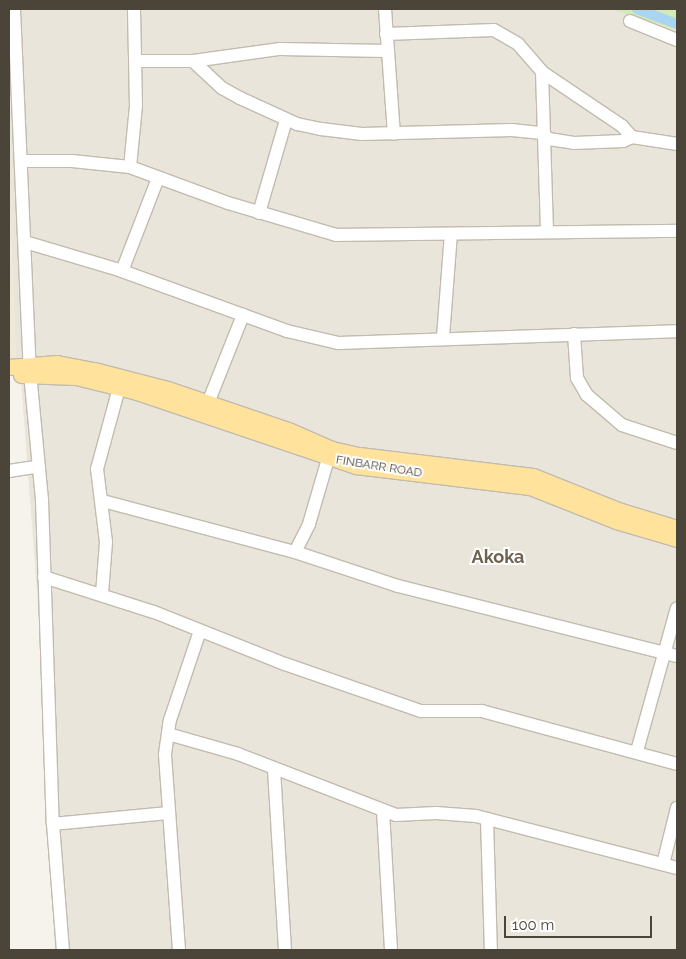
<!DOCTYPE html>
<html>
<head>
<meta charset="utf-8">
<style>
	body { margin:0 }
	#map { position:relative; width:686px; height:959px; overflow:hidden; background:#f6f3ec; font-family:Raleway,sans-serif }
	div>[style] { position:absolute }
	.residential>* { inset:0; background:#eae5da }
	.education>* { inset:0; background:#efe8d6 }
	.green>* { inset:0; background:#d2eab5 }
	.canal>* { height:10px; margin:-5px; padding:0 5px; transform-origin:5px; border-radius:5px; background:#a9d4f2 }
	.roads { filter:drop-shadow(1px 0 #c2bbae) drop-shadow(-1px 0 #c2bbae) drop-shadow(0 1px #c2bbae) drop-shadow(0 -1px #c2bbae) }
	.minor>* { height:12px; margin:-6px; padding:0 6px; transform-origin:6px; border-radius:6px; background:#fff }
	.major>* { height:15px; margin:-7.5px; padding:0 7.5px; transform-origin:7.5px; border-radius:7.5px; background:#ffe39c }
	span { translate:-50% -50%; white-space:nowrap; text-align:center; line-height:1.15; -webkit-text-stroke:4px #fff; paint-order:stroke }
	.street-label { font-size:12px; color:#4b4439 }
	.district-label { font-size:18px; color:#6e6250; font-weight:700 }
	.frame { position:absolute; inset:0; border:10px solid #4b4439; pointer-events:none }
	.scale { position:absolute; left:504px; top:916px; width:148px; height:22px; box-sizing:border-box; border:2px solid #4b4439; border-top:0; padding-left:6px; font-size:15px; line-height:18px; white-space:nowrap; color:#4b4439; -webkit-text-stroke:4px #fff; paint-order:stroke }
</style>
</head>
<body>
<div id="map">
	<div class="residential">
		<div style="clip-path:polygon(9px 9px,677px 9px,677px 950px,55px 950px,40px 631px,21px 381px,16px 361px,9px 189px)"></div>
	</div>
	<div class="education">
		<div style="clip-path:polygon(9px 189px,16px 361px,9px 362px)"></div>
	</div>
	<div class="green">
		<div style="clip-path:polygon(612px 9px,677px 9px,677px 30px,624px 13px)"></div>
	</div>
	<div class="canal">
		<div style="left:637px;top:9px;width:43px;rotate:20.6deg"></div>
	</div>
	<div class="roads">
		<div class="minor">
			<div style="left:14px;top:9px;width:364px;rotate:87.5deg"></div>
			<div style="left:30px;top:373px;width:128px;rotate:84.6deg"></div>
			<div style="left:42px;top:500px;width:324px;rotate:88.1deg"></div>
			<div style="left:53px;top:824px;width:126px;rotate:85.5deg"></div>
			<div style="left:385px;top:9px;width:125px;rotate:85.9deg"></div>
			<div style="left:630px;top:21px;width:51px;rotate:22deg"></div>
			<div style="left:386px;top:34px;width:108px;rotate:-2.1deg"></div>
			<div style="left:494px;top:30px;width:28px;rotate:30deg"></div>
			<div style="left:518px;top:44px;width:37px;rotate:49deg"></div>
			<div style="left:542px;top:72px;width:97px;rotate:34deg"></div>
			<div style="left:622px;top:126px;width:15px;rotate:48deg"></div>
			<div style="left:632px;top:137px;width:46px;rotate:8.8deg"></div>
			<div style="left:137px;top:61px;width:56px"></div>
			<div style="left:193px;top:61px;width:88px;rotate:-7.9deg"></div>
			<div style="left:280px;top:49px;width:106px;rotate:1.1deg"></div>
			<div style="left:193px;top:61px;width:40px;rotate:43deg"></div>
			<div style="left:222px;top:88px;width:21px;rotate:29deg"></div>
			<div style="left:240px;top:98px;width:63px;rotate:24.5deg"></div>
			<div style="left:297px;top:124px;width:25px;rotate:12deg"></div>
			<div style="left:321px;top:129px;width:41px;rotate:7deg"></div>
			<div style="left:362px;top:134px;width:150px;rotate:-1.5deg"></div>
			<div style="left:512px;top:130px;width:30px;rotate:6deg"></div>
			<div style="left:542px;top:133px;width:9px;rotate:41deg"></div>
			<div style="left:549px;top:139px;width:25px;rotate:9deg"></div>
			<div style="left:574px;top:143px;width:49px;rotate:-2.3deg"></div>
			<div style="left:623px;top:141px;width:10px;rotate:-24deg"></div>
			<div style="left:542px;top:72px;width:160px;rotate:88.2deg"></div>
			<div style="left:22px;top:161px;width:50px"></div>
			<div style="left:72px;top:161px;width:58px;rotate:5.9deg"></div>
			<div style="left:130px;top:167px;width:104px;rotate:20.2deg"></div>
			<div style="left:228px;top:203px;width:113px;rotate:16.5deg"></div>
			<div style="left:336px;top:235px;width:341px;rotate:-0.7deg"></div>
			<div style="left:130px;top:167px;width:61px;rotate:-84.4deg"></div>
			<div style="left:136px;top:106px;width:97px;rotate:-91.2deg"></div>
			<div style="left:259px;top:213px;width:97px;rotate:-73.8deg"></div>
			<div style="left:25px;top:242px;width:101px;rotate:16.6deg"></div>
			<div style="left:122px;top:271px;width:176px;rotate:20deg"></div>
			<div style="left:287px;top:331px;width:52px;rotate:13.2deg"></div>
			<div style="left:338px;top:343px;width:339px;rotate:-2deg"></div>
			<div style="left:122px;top:271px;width:100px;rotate:-68.8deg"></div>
			<div style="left:574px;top:334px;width:44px;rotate:86.1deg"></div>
			<div style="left:577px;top:378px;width:20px;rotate:60deg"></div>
			<div style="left:587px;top:395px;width:46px;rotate:40.6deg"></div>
			<div style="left:622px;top:425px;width:58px;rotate:18.1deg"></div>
			<div style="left:443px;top:337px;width:103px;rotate:-85.6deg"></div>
			<div style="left:208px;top:403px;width:95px;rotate:-68.3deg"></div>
			<div style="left:9px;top:471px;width:30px;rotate:-9deg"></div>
			<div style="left:103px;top:501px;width:199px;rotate:14.9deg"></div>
			<div style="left:295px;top:552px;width:108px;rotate:18.3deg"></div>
			<div style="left:398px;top:586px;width:288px;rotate:14.1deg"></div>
			<div style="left:295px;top:552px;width:31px;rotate:-63deg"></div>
			<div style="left:309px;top:524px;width:68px;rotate:-73.7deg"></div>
			<div style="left:44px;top:577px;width:115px;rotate:17.7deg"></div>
			<div style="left:154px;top:612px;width:141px;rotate:21.7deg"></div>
			<div style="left:285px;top:664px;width:144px;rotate:19.1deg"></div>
			<div style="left:421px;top:711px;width:61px"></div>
			<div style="left:482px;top:711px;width:202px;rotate:15.2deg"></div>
			<div style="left:102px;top:594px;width:52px;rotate:-85.6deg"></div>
			<div style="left:106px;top:542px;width:74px;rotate:-97deg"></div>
			<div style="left:97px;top:469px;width:84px;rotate:-74.8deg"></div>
			<div style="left:168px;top:734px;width:73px;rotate:15.9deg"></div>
			<div style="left:238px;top:754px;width:169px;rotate:21.1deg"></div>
			<div style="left:396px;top:815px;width:40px;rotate:-2.9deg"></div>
			<div style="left:436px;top:813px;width:40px;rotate:4.3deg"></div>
			<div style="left:476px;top:816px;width:208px;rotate:14.5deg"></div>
			<div style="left:637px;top:751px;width:148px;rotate:-74.4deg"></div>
			<div style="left:274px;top:770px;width:180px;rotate:86.5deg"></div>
			<div style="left:383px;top:811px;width:139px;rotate:86.7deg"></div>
			<div style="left:487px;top:819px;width:131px;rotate:88.3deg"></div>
			<div style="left:53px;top:824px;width:115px;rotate:-5.5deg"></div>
			<div style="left:663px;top:864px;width:58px;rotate:-76deg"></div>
			<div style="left:179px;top:950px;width:196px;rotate:-94.1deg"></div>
			<div style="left:165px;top:754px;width:34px;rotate:-82deg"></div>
			<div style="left:170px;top:720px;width:94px;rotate:-71.4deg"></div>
		</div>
		<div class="major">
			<div style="left:9px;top:367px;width:48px;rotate:-4.8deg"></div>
			<div style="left:57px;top:363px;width:38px;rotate:11deg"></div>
			<div style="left:94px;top:370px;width:76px;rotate:14.4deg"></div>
			<div style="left:168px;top:389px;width:127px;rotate:18.9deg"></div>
			<div style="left:288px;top:430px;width:48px;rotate:23.4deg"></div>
			<div style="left:332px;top:449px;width:28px;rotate:13deg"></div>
			<div style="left:359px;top:455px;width:175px;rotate:6.9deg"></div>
			<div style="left:533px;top:476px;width:95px;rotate:21.7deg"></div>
			<div style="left:621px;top:511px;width:59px;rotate:16.9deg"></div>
			<div style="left:21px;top:375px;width:55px;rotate:2.1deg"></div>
			<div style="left:76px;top:377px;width:63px;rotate:13.8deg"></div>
			<div style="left:137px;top:392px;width:231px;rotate:18.7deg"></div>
			<div style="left:356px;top:466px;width:175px;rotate:6.9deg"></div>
			<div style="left:530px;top:487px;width:92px;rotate:21.6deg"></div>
			<div style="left:616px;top:521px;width:64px;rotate:16.4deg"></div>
		</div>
	</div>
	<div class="street-label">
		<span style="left:379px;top:467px;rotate:9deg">FINBARR ROAD</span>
	</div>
	<div class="district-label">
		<span style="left:498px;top:557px">Akoka</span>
	</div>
	<div class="frame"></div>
	<div class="scale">100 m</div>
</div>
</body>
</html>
